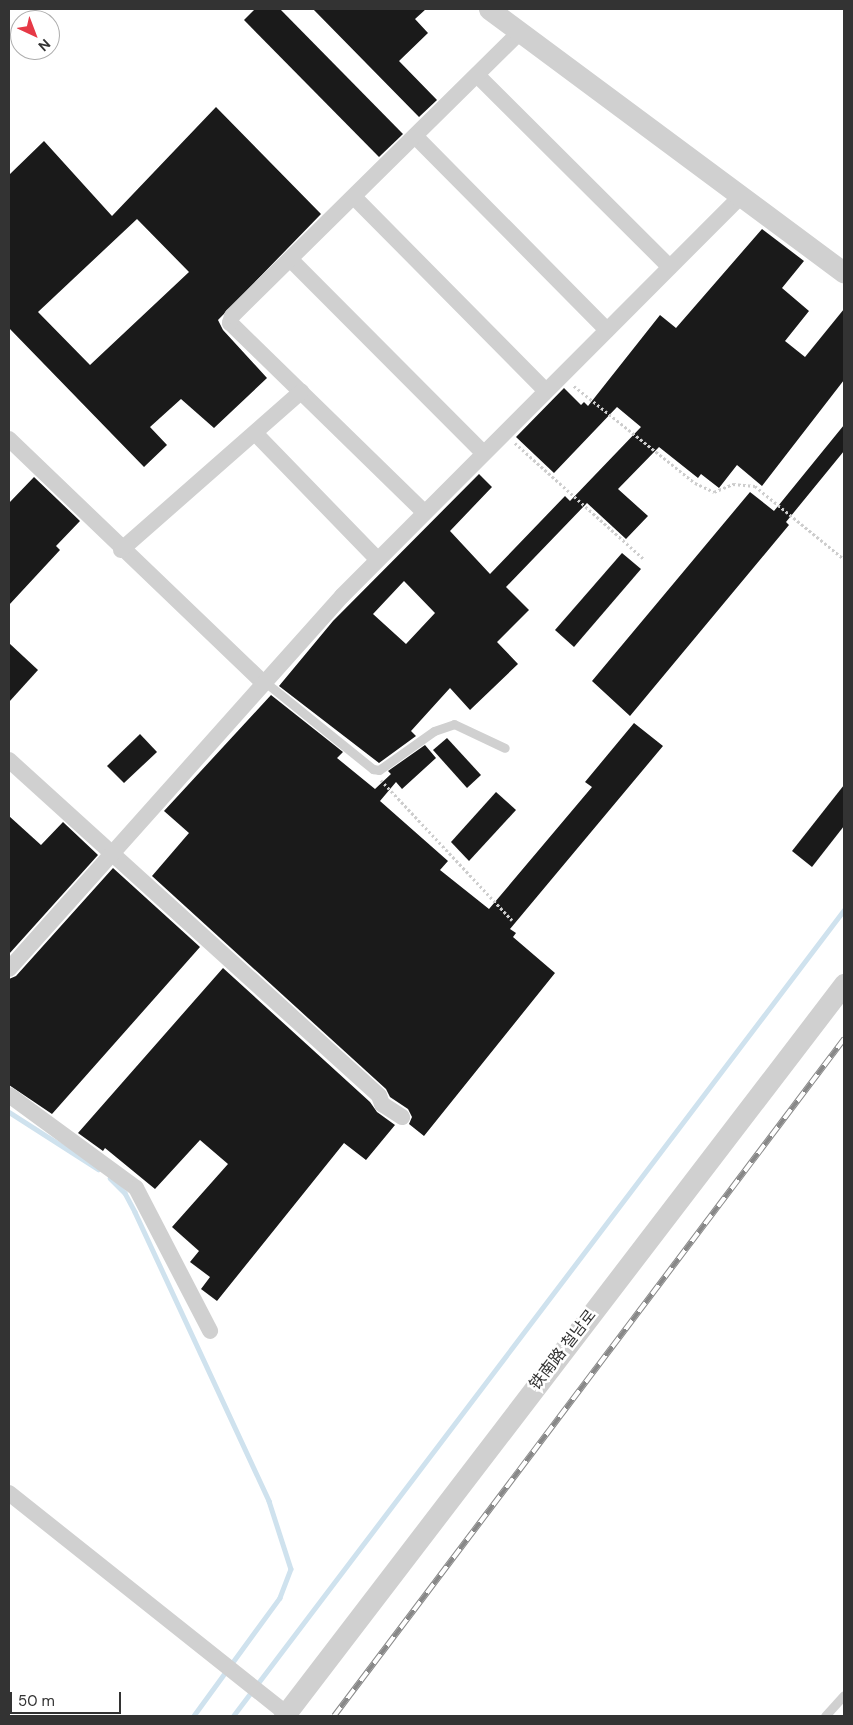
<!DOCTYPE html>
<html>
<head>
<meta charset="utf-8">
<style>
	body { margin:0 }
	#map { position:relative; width:853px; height:1725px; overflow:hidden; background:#fff; font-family:"DM Sans","Noto Sans SC","Noto Sans KR",sans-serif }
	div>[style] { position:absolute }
	.stream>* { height:4.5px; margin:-2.25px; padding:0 2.25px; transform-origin:2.25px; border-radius:2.25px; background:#cfe2ee }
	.building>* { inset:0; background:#1a1a1a }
	.path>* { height:2.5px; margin-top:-1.25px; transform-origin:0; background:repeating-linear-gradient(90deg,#cdcdcd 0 2.5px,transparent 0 5px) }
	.service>* { height:9px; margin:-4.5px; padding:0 4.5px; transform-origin:4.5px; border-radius:4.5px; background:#d0d0d0 }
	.minor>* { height:16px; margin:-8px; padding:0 8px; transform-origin:8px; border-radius:8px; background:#d0d0d0 }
	.tertiary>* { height:21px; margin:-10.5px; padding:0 10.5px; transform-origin:10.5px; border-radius:10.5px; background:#d0d0d0 }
	.rail>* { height:5.5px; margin-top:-2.75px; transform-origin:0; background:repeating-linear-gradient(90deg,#fff 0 11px,#888 0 22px); box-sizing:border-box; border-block:1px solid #888 }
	span { translate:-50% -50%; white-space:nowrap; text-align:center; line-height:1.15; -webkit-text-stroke:5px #fff; paint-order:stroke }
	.street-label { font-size:16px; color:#333 }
	.frame { position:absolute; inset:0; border:10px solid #333; pointer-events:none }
	.north { position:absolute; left:10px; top:10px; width:50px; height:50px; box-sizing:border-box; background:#fff; border:1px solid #adadad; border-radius:50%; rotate:137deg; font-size:14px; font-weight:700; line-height:20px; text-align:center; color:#333 }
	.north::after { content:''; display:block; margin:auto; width:18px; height:22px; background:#e63946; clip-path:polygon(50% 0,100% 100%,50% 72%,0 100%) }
	.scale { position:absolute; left:10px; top:1692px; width:111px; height:22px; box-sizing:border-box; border:2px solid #333; border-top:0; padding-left:6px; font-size:15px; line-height:18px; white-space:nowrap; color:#333; -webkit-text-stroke:4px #fff; paint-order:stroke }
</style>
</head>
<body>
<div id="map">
	<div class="stream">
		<div style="left:9px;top:1112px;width:106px;rotate:32.6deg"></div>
		<div style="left:110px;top:1178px;width:21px;rotate:45deg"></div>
		<div style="left:125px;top:1193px;width:21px;rotate:62deg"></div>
		<div style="left:135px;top:1212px;width:319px;rotate:65.1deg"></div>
		<div style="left:269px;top:1501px;width:71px;rotate:72.1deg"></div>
		<div style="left:291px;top:1569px;width:31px;rotate:111deg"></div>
		<div style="left:280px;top:1598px;width:146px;rotate:126.1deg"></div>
		<div style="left:233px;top:1716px;width:1011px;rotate:-52.84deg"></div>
	</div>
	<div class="building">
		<div style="clip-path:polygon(255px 9px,280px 9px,403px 134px,379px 157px,244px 20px)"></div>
		<div style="clip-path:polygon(313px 9px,426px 9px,415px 19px,428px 33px,399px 61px,437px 100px,419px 117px)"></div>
		<div style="clip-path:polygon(evenodd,216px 107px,321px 214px,218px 320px,223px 330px,267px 378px,214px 428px,181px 399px,150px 427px,167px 445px,144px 467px,9px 328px,9px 175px,44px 141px,112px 216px,216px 107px,137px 219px,189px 272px,90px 365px,38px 312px,137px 219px)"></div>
		<div style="clip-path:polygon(evenodd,762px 229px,804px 261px,782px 288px,809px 311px,785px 341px,805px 357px,844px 309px,844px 380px,762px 486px,737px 465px,719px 488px,701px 474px,698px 478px,659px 447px,618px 489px,648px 516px,626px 539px,587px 503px,506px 587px,529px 610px,497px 642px,518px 664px,470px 710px,450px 688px,411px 731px,416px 736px,379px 763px,279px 686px,333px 621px,479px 474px,492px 487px,450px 531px,490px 574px,565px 496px,570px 501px,641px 427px,617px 407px,554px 473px,516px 437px,564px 388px,581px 405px,584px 402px,588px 406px,660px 315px,676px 328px,762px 229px,404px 581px,435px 613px,406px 644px,373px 614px,404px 581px)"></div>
		<div style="clip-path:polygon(844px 425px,844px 451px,786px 522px,789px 525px,630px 716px,592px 681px,750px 492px,774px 511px)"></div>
		<div style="clip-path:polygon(34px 477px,80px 521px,56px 546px,60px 550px,9px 605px,9px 503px)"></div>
		<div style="clip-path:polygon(622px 553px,641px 569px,574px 647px,555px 630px)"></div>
		<div style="clip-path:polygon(9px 643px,38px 670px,9px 702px)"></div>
		<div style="clip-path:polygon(271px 695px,343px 752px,337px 758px,375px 789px,391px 774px,388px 771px,425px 745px,436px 758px,402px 789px,396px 782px,380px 801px,448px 861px,440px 870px,489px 909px,592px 787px,585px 782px,634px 723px,663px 746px,510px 929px,516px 933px,513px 937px,555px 973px,424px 1136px,409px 1124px,412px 1117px,408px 1109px,390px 1097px,386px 1089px,152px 876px,189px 833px,164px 811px)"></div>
		<div style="clip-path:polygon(140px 734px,157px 752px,124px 783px,107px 766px)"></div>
		<div style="clip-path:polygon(447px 738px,481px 775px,467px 788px,433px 750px)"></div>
		<div style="clip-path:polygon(844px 785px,844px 826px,812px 867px,792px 851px)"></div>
		<div style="clip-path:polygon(496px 792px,516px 810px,469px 861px,451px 842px)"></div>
		<div style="clip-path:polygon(9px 816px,41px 845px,63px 822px,98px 855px,9px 954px)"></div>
		<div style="clip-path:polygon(113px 868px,200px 947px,52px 1114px,9px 1085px,9px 979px,16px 976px)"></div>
		<div style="clip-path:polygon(223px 968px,370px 1102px,377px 1112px,395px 1125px,366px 1160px,344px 1143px,217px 1301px,201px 1289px,210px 1277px,190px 1262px,199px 1251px,172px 1227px,228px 1164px,200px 1140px,155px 1189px,105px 1148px,103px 1151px,78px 1133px)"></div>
	</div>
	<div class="path">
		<div style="left:574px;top:386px;width:155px;rotate:38.7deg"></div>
		<div style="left:695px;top:483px;width:21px;rotate:25deg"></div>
		<div style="left:714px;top:492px;width:21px;rotate:-23deg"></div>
		<div style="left:733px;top:484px;width:22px;rotate:5deg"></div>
		<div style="left:755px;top:486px;width:115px;rotate:39.4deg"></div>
		<div style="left:515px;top:443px;width:173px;rotate:42deg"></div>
		<div style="left:381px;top:780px;width:192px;rotate:46.9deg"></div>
	</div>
	<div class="service">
		<div style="left:265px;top:682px;width:139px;rotate:38.9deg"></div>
		<div style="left:373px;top:769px;width:6px;rotate:9deg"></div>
		<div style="left:379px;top:770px;width:67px;rotate:-35.3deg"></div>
		<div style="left:434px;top:731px;width:21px;rotate:-19deg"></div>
		<div style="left:454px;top:724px;width:56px;rotate:25.2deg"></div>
		<div style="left:825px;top:1716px;width:28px;rotate:-48deg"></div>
	</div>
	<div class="minor">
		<div style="left:477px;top:75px;width:272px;rotate:44.9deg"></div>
		<div style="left:415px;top:136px;width:273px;rotate:45.3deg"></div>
		<div style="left:354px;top:197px;width:273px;rotate:45.3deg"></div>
		<div style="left:291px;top:260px;width:272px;rotate:45.1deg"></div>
		<div style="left:255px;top:433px;width:175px;rotate:45.9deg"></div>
		<div style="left:9px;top:439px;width:352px;rotate:43.8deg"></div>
		<div style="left:424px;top:512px;width:271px;rotate:-135.7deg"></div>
		<div style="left:230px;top:323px;width:7px;rotate:-74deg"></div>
		<div style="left:232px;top:316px;width:404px;rotate:-44.6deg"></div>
		<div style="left:121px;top:550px;width:240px;rotate:-41.3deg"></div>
		<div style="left:9px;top:760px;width:500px;rotate:42.2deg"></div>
		<div style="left:379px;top:1096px;width:9px;rotate:69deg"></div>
		<div style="left:382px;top:1104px;width:24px;rotate:33deg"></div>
		<div style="left:9px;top:969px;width:500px;rotate:-48.24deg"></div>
		<div style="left:342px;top:596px;width:566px;rotate:-45.07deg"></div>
		<div style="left:9px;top:1095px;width:157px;rotate:36.2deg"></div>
		<div style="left:136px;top:1188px;width:161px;rotate:62.6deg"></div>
		<div style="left:9px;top:1493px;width:354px;rotate:38.5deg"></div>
	</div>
	<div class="tertiary">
		<div style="left:489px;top:9px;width:442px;rotate:36.6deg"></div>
		<div style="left:284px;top:1716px;width:922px;rotate:-52.58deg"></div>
	</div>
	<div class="rail">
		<div style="left:334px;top:1716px;width:848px;rotate:-53.01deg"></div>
	</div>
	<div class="street-label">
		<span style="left:563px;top:1350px;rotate:-52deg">铁南路 철남로</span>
	</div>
	<div class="frame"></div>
	<div class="north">N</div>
	<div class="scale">50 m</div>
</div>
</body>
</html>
